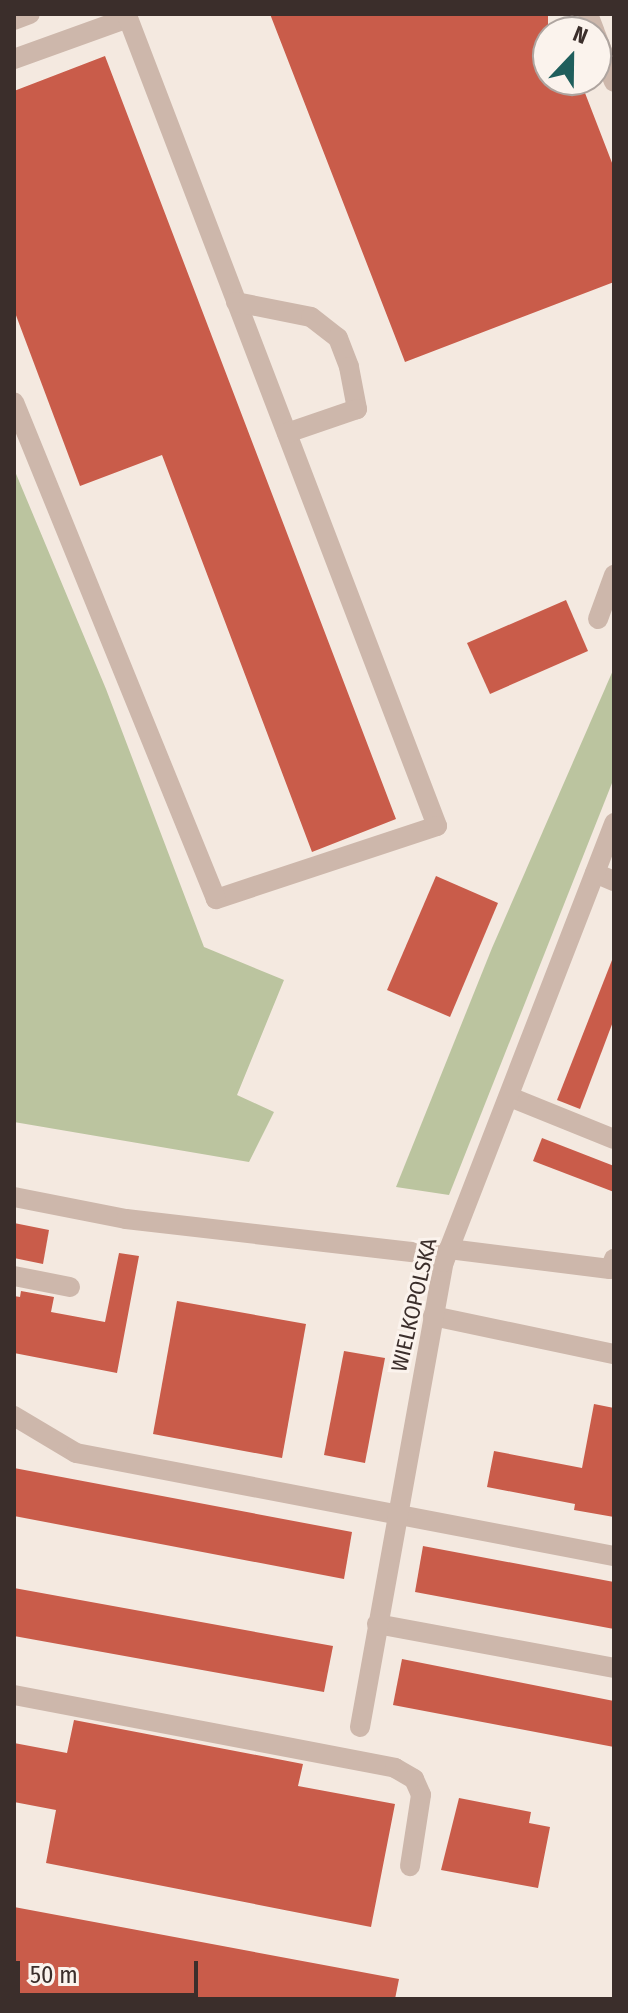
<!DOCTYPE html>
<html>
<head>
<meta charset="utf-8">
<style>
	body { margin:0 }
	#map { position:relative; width:628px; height:2013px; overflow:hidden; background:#f4e9e0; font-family:"Fira Sans Condensed",sans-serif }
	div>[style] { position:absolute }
	.green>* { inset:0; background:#bbc49f }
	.building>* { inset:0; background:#c95c4a }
	.minor>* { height:20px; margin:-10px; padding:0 10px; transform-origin:10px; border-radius:10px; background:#cdb7ab }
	span { translate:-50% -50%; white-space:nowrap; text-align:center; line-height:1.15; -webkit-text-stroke:6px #fbf3ed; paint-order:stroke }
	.street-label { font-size:22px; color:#3b2e2b }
	.frame { position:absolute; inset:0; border:16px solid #3b2e2b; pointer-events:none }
	.north { position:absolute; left:532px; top:16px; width:80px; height:80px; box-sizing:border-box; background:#fbf3ed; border:2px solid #aea49f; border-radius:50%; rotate:22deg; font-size:22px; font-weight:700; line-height:32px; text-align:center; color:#3b2e2b }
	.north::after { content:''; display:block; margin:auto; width:28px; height:36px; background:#1f5e5c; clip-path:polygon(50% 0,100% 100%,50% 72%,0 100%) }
	.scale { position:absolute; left:16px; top:1961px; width:182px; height:36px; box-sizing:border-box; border:4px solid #3b2e2b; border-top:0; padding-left:10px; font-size:24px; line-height:28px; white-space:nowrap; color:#3b2e2b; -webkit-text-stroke:6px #fbf3ed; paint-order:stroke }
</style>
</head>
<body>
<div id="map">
	<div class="green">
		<div style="clip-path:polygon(14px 469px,106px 689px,204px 947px,284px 980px,237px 1095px,274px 1112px,249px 1162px,14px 1122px)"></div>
		<div style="clip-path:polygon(614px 668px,614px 778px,449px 1195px,396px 1187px,492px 948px)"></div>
	</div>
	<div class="building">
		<div style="clip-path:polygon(270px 14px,548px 14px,548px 80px,580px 80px,614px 168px,614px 282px,405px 362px)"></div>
		<div style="clip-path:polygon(105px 56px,396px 819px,312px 852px,162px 455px,80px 486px,14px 310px,14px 91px)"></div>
		<div style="clip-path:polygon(566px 600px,588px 651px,490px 694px,467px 643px)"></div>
		<div style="clip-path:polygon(436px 876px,498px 903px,450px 1017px,387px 990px)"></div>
		<div style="clip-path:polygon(614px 955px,614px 1019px,580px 1109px,557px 1100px)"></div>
		<div style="clip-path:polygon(542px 1138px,614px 1166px,614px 1192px,533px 1161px)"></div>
		<div style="clip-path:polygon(14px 1223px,49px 1230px,43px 1264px,14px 1258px)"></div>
		<div style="clip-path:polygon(119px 1253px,139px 1256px,117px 1373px,14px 1353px,14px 1296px,20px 1297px,21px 1291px,54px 1297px,51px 1312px,105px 1322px)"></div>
		<div style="clip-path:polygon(177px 1301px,306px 1324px,282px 1458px,153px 1434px)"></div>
		<div style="clip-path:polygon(344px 1351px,385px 1358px,365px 1463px,324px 1455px)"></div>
		<div style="clip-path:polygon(594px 1404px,614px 1408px,614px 1517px,574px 1510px,575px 1504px,487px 1487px,494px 1451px,582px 1468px)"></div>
		<div style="clip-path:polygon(14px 1468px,352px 1532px,344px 1579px,14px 1516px)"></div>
		<div style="clip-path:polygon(423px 1546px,614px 1582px,614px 1629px,415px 1592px)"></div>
		<div style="clip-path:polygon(14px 1588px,333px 1646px,324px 1692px,14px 1636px)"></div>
		<div style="clip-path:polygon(402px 1659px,614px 1701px,614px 1747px,393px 1705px)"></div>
		<div style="clip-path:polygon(74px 1720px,303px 1764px,298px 1786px,395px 1804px,371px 1927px,46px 1863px,56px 1810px,14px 1802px,14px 1743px,67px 1753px)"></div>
		<div style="clip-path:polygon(459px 1798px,531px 1812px,529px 1823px,550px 1827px,538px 1888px,441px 1870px)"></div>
		<div style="clip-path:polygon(14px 1907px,399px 1979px,395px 1999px,14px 1999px)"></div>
	</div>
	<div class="minor">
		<div style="left:588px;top:14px;width:19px;rotate:69deg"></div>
		<div style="left:14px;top:20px;width:17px;rotate:-21deg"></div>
		<div style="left:596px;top:35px;width:50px;rotate:69deg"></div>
		<div style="left:14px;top:59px;width:121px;rotate:-19.8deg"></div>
		<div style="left:128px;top:18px;width:865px;rotate:69.07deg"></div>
		<div style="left:437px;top:826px;width:233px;rotate:161.7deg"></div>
		<div style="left:216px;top:899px;width:536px;rotate:-112.12deg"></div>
		<div style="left:236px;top:302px;width:76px;rotate:11.3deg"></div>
		<div style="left:311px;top:317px;width:34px;rotate:38deg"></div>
		<div style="left:338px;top:338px;width:31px;rotate:69deg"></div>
		<div style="left:349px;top:367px;width:43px;rotate:79.2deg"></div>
		<div style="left:357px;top:409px;width:74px;rotate:161.1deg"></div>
		<div style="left:598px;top:619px;width:47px;rotate:-70deg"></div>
		<div style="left:595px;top:873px;width:21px;rotate:23deg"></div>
		<div style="left:510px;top:1097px;width:112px;rotate:22deg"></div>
		<div style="left:14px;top:1197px;width:114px;rotate:11.1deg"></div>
		<div style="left:126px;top:1219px;width:322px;rotate:6.6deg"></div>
		<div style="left:449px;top:1249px;width:162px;rotate:7.1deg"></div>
		<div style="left:610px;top:1269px;width:11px;rotate:-68deg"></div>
		<div style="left:14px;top:1276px;width:57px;rotate:11.1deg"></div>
		<div style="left:433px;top:1316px;width:185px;rotate:11.9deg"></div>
		<div style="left:14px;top:1416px;width:72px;rotate:30.8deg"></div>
		<div style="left:76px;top:1453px;width:548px;rotate:10.84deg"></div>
		<div style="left:377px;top:1624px;width:241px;rotate:10.5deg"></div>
		<div style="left:14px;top:1695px;width:388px;rotate:10.8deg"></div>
		<div style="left:395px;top:1768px;width:22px;rotate:30deg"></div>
		<div style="left:414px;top:1779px;width:17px;rotate:66deg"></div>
		<div style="left:421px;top:1795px;width:72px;rotate:98.8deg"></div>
		<div style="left:360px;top:1727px;width:473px;rotate:-79.8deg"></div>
		<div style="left:444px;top:1262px;width:471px;rotate:-68.8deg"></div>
	</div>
	<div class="street-label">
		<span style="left:414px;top:1305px;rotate:-77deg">WIELKOPOLSKA</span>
	</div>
	<div class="frame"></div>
	<div class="north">N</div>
	<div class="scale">50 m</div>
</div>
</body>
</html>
